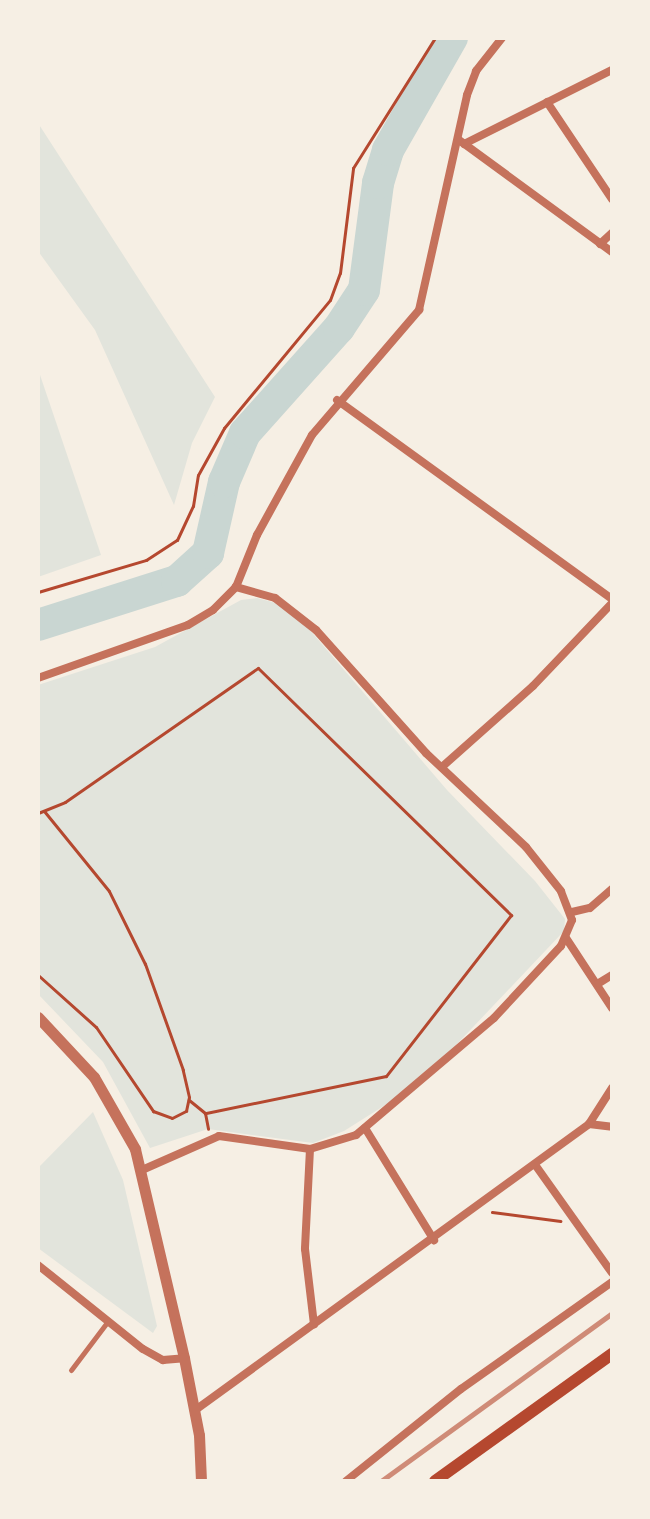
<!DOCTYPE html>
<html>
<head>
<meta charset="utf-8">
<style>
	body { margin:0 }
	#map { position:relative; width:650px; height:1519px; overflow:hidden; background:#f6efe4; font-family:"DM Sans",sans-serif }
	div>[style] { position:absolute }
	.green>* { inset:0; background:#e2e4dc }
	.river>* { height:32px; margin:-16px; padding:0 16px; transform-origin:16px; border-radius:16px; background:#c9d6d2 }
	.path>* { height:3px; margin:-1.5px; padding:0 1.5px; transform-origin:1.5px; border-radius:1.5px; background:#b5482f }
	.service>* { height:5px; margin:-2.5px; padding:0 2.5px; transform-origin:2.5px; border-radius:2.5px; background:#c5725c }
	.minor>* { height:8px; margin:-4px; padding:0 4px; transform-origin:4px; border-radius:4px; background:#c5725c }
	.tertiary>* { height:11px; margin:-5.5px; padding:0 5.5px; transform-origin:5.5px; border-radius:5.5px; background:#c5725c }
	.secondary>* { height:12px; margin:-6px; padding:0 6px; transform-origin:6px; border-radius:6px; background:#b5482f }
	.rail>* { height:5px; margin:-2.5px; padding:0 2.5px; transform-origin:2.5px; border-radius:2.5px; background:#cf8b77 }
	span { translate:-50% -50%; white-space:nowrap; text-align:center; line-height:1.15; -webkit-text-stroke:8px #f6efe4; paint-order:stroke }
	.frame { position:absolute; inset:0; border:40px solid #f6efe4; pointer-events:none }
</style>
</head>
<body>
<div id="map">
	<div class="green">
		<div style="clip-path:polygon(38px 123px,215px 397px,192px 443px,174px 505px,95px 330px,38px 251px)"></div>
		<div style="clip-path:polygon(38px 369px,101px 555px,38px 577px)"></div>
		<div style="clip-path:polygon(257px 598px,276px 603px,309px 629px,447px 790px,535px 881px,565px 919px,564px 931px,457px 1044px,390px 1102px,344px 1131px,313px 1143px,208px 1129px,150px 1148px,103px 1062px,38px 994px,38px 685px,155px 647px,241px 600px)"></div>
		<div style="clip-path:polygon(93px 1112px,123px 1180px,157px 1326px,153px 1333px,38px 1248px,38px 1168px)"></div>
	</div>
	<div class="river">
		<div style="left:38px;top:625px;width:146px;rotate:-17.6deg"></div>
		<div style="left:177px;top:581px;width:42px;rotate:-42.1deg"></div>
		<div style="left:208px;top:553px;width:73px;rotate:-77.3deg"></div>
		<div style="left:224px;top:482px;width:53px;rotate:-66.8deg"></div>
		<div style="left:245px;top:433px;width:141px;rotate:-48.2deg"></div>
		<div style="left:339px;top:328px;width:45px;rotate:-56.7deg"></div>
		<div style="left:364px;top:290px;width:108px;rotate:-82.5deg"></div>
		<div style="left:378px;top:183px;width:34px;rotate:-73deg"></div>
		<div style="left:388px;top:150px;width:129px;rotate:-60.3deg"></div>
	</div>
	<div class="path">
		<div style="left:38px;top:592px;width:113px;rotate:-16.5deg"></div>
		<div style="left:146px;top:560px;width:37px;rotate:-33deg"></div>
		<div style="left:177px;top:540px;width:38px;rotate:-65deg"></div>
		<div style="left:193px;top:506px;width:31px;rotate:-81deg"></div>
		<div style="left:198px;top:475px;width:54px;rotate:-61deg"></div>
		<div style="left:224px;top:428px;width:166px;rotate:-50.4deg"></div>
		<div style="left:330px;top:300px;width:29px;rotate:-70deg"></div>
		<div style="left:340px;top:273px;width:106px;rotate:-82.9deg"></div>
		<div style="left:353px;top:168px;width:154px;rotate:-57.8deg"></div>
		<div style="left:38px;top:813px;width:29px;rotate:-22deg"></div>
		<div style="left:65px;top:802px;width:235px;rotate:-34.8deg"></div>
		<div style="left:258px;top:668px;width:354px;rotate:44.3deg"></div>
		<div style="left:511px;top:915px;width:204px;rotate:127.8deg"></div>
		<div style="left:386px;top:1076px;width:185px;rotate:168.4deg"></div>
		<div style="left:205px;top:1113px;width:21px;rotate:-141deg"></div>
		<div style="left:38px;top:975px;width:78px;rotate:41.9deg"></div>
		<div style="left:96px;top:1027px;width:102px;rotate:55.8deg"></div>
		<div style="left:153px;top:1111px;width:20px;rotate:20deg"></div>
		<div style="left:172px;top:1118px;width:16px;rotate:-27deg"></div>
		<div style="left:186px;top:1111px;width:14px;rotate:-78deg"></div>
		<div style="left:189px;top:1097px;width:28px;rotate:-103deg"></div>
		<div style="left:183px;top:1070px;width:113px;rotate:-109.7deg"></div>
		<div style="left:145px;top:964px;width:81px;rotate:-116.3deg"></div>
		<div style="left:109px;top:891px;width:103px;rotate:-129.1deg"></div>
		<div style="left:205px;top:1113px;width:16px;rotate:79deg"></div>
		<div style="left:492px;top:1212px;width:69px;rotate:7.5deg"></div>
	</div>
	<div class="service">
		<div style="left:71px;top:1370px;width:61px;rotate:-52.9deg"></div>
	</div>
	<div class="minor">
		<div style="left:547px;top:102px;width:117px;rotate:56.2deg"></div>
		<div style="left:459px;top:140px;width:190px;rotate:36.2deg"></div>
		<div style="left:464px;top:144px;width:165px;rotate:-26.6deg"></div>
		<div style="left:600px;top:244px;width:16px;rotate:-43deg"></div>
		<div style="left:337px;top:400px;width:339px;rotate:35.9deg"></div>
		<div style="left:38px;top:678px;width:159px;rotate:-19.5deg"></div>
		<div style="left:188px;top:625px;width:29px;rotate:-31deg"></div>
		<div style="left:213px;top:610px;width:33px;rotate:-45deg"></div>
		<div style="left:236px;top:587px;width:56px;rotate:-68deg"></div>
		<div style="left:257px;top:535px;width:114px;rotate:-61.2deg"></div>
		<div style="left:312px;top:435px;width:165px;rotate:-49.4deg"></div>
		<div style="left:419px;top:310px;width:220px;rotate:-77.4deg"></div>
		<div style="left:467px;top:95px;width:26px;rotate:-69deg"></div>
		<div style="left:476px;top:71px;width:42px;rotate:-51.8deg"></div>
		<div style="left:443px;top:766px;width:120px;rotate:-41.6deg"></div>
		<div style="left:533px;top:686px;width:115px;rotate:-46.4deg"></div>
		<div style="left:572px;top:912px;width:18px;rotate:-13deg"></div>
		<div style="left:590px;top:908px;width:29px;rotate:-41deg"></div>
		<div style="left:566px;top:938px;width:84px;rotate:56.7deg"></div>
		<div style="left:599px;top:983px;width:15px;rotate:-32deg"></div>
		<div style="left:589px;top:1124px;width:23px;rotate:7deg"></div>
		<div style="left:365px;top:1128px;width:132px;rotate:58.4deg"></div>
		<div style="left:310px;top:1149px;width:100px;rotate:92.9deg"></div>
		<div style="left:305px;top:1249px;width:76px;rotate:83.2deg"></div>
		<div style="left:536px;top:1166px;width:131px;rotate:54.6deg"></div>
		<div style="left:142px;top:1170px;width:84px;rotate:-23.8deg"></div>
		<div style="left:219px;top:1136px;width:92px;rotate:8.1deg"></div>
		<div style="left:310px;top:1149px;width:48px;rotate:-16.9deg"></div>
		<div style="left:356px;top:1135px;width:181px;rotate:-40.3deg"></div>
		<div style="left:494px;top:1018px;width:98px;rotate:-47.1deg"></div>
		<div style="left:561px;top:946px;width:28px;rotate:-67deg"></div>
		<div style="left:572px;top:920px;width:31px;rotate:-111deg"></div>
		<div style="left:561px;top:891px;width:56px;rotate:-128.5deg"></div>
		<div style="left:526px;top:847px;width:137px;rotate:-136.8deg"></div>
		<div style="left:426px;top:753px;width:165px;rotate:-131.8deg"></div>
		<div style="left:316px;top:630px;width:52px;rotate:-142deg"></div>
		<div style="left:275px;top:598px;width:41px;rotate:-164.2deg"></div>
		<div style="left:38px;top:1265px;width:134px;rotate:38.7deg"></div>
		<div style="left:143px;top:1349px;width:23px;rotate:29deg"></div>
		<div style="left:163px;top:1360px;width:21px;rotate:-5deg"></div>
		<div style="left:194px;top:1411px;width:488px;rotate:-36deg"></div>
		<div style="left:589px;top:1124px;width:43px;rotate:-57.4deg"></div>
		<div style="left:346px;top:1481px;width:147px;rotate:-38.7deg"></div>
		<div style="left:461px;top:1389px;width:185px;rotate:-35.3deg"></div>
	</div>
	<div class="tertiary">
		<div style="left:38px;top:1017px;width:82px;rotate:47deg"></div>
		<div style="left:94px;top:1077px;width:83px;rotate:60.3deg"></div>
		<div style="left:135px;top:1149px;width:215px;rotate:76.8deg"></div>
		<div style="left:184px;top:1358px;width:78px;rotate:79deg"></div>
		<div style="left:199px;top:1435px;width:46px;rotate:87.5deg"></div>
	</div>
	<div class="secondary">
		<div style="left:435px;top:1481px;width:218px;rotate:-35.7deg"></div>
	</div>
	<div class="rail">
		<div style="left:381px;top:1481px;width:286px;rotate:-36deg"></div>
	</div>
	<div class="frame"></div>
</div>
</body>
</html>
